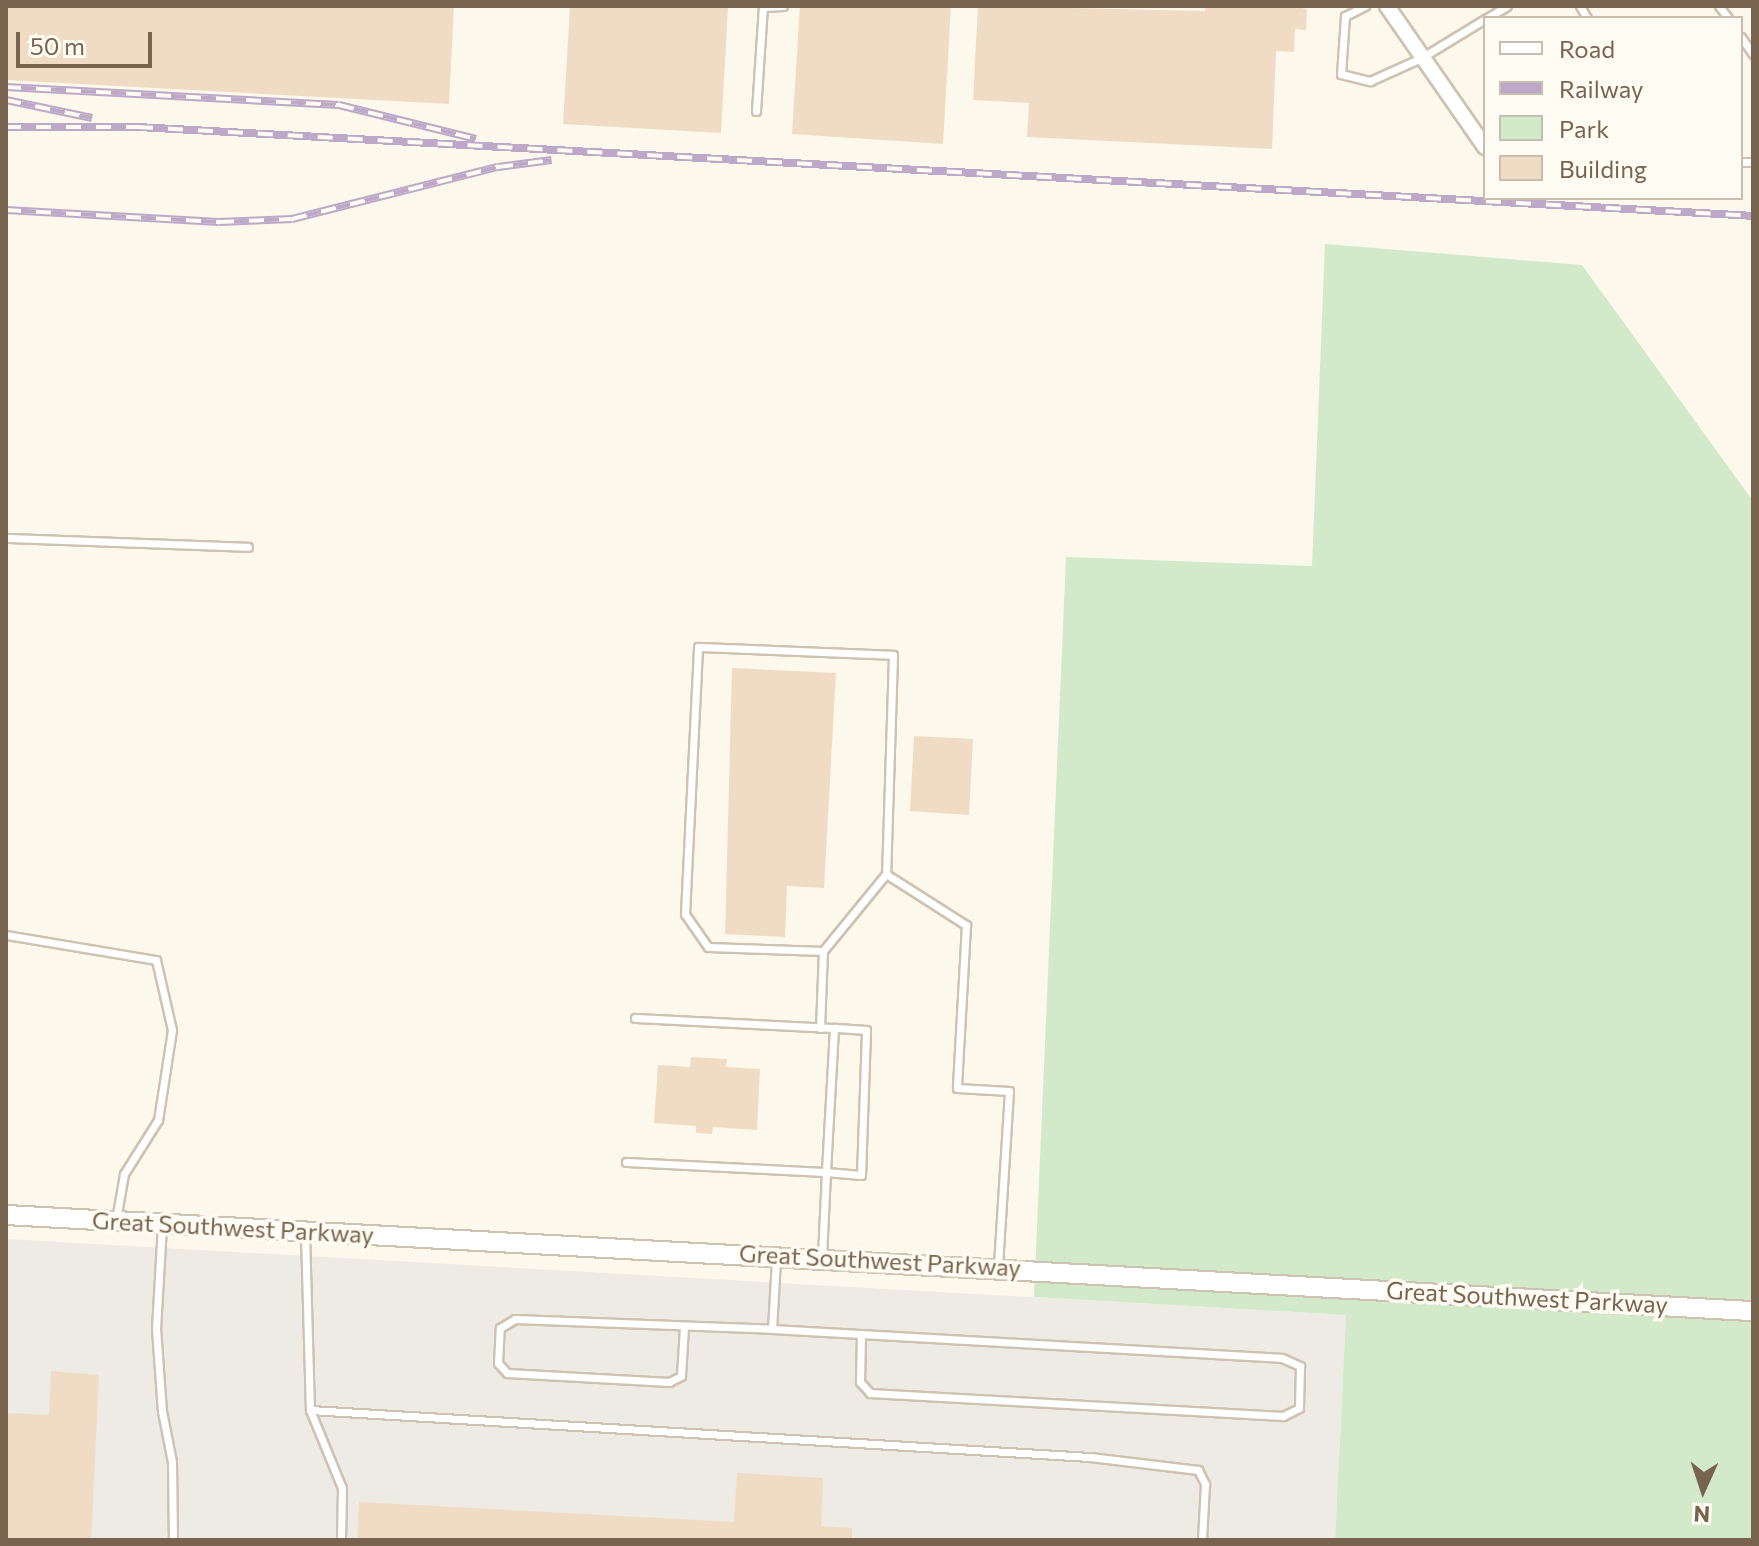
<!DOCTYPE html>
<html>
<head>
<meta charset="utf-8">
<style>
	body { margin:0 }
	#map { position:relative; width:1759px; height:1546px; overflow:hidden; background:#fcf8eb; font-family:Commissioner,sans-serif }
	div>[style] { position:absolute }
	.industrial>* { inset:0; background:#eeeae4 }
	.green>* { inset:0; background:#d2eac9 }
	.building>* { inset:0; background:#f0dcc4 }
	.roads { filter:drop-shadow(2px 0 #cec2b0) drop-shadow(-2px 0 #cec2b0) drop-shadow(0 2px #cec2b0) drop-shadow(0 -2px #cec2b0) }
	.service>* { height:7px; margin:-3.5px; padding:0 3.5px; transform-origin:3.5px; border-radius:3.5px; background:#fff }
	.minor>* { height:14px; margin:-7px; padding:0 7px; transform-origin:7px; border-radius:7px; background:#fff }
	.tertiary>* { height:18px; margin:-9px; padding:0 9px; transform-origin:9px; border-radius:9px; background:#fff }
	.rail>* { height:8px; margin-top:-4px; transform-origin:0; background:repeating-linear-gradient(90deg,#fefbf2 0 15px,#bda9c7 0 30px); box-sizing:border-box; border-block:2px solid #bda9c7 }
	span { translate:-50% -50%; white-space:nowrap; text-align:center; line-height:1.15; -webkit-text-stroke:7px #fefbf2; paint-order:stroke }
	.street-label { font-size:24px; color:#77634e }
	.frame { position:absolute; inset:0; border:8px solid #77634e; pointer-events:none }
	.legend { position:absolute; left:1483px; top:16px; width:260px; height:184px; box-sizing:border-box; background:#fefbf2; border:2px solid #c8beb0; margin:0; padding:10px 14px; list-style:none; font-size:24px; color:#77634e }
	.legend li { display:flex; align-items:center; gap:16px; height:40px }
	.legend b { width:40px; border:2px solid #c8beb0 }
	.north { position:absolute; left:1663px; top:1450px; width:80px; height:80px; -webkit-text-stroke:6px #fefbf2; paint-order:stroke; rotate:183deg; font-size:22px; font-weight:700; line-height:32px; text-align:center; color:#77634e }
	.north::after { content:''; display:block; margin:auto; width:28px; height:36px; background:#77634e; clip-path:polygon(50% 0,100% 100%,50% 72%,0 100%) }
	.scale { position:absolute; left:16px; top:32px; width:136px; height:36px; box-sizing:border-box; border:4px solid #77634e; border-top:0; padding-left:10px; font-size:24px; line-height:28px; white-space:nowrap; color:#77634e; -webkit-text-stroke:6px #fefbf2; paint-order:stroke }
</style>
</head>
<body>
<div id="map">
	<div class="industrial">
		<div style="clip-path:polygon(6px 1239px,1346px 1315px,1335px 1540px,6px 1540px)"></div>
	</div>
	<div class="green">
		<div style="clip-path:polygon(1325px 244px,1582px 265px,1753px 501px,1753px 1540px,1335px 1540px,1346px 1315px,1034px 1297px,1066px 557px,1312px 566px)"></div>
	</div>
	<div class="building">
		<div style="clip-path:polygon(6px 6px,454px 6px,449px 104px,6px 80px)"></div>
		<div style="clip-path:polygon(570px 6px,728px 6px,721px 133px,563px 124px)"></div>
		<div style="clip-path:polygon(800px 6px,951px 6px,943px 144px,792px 134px)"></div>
		<div style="clip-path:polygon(978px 6px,1205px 11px,1205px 6px,1297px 6px,1307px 10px,1306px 30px,1295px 29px,1294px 52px,1276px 51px,1272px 149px,1027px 137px,1029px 103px,973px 100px)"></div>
		<div style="clip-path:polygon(732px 668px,836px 673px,824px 888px,787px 886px,785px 937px,725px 934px)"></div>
		<div style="clip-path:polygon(914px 736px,973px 739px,969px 815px,910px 811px)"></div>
		<div style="clip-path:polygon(691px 1057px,727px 1059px,726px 1067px,760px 1069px,757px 1130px,713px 1127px,712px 1134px,696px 1133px,696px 1126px,654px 1123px,658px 1065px,690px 1067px)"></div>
		<div style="clip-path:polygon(51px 1371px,99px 1375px,91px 1540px,6px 1540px,6px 1413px,49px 1415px)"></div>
		<div style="clip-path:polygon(737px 1473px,823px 1478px,821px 1526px,852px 1528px,852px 1540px,357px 1540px,359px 1502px,734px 1522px)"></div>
	</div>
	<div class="roads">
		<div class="service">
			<div style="left:1365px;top:6px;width:22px;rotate:153deg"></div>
			<div style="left:1345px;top:16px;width:58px;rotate:93.9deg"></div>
			<div style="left:1341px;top:74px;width:30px;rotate:14deg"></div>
			<div style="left:1370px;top:81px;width:56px;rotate:-24.3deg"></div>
			<div style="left:1421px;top:58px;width:75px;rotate:-31.4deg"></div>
			<div style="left:1580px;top:6px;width:14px;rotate:60deg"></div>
			<div style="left:1719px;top:6px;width:15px;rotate:53deg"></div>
			<div style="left:763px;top:7px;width:20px;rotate:-3deg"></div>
			<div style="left:1487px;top:18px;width:23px;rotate:-31deg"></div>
			<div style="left:1741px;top:37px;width:21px;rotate:55deg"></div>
			<div style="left:756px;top:111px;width:105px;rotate:-86.2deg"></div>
			<div style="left:1741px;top:162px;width:12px"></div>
			<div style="left:6px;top:538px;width:242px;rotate:2.1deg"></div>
			<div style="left:886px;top:874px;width:95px;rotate:32.5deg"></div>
			<div style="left:966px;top:925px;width:163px;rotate:93.2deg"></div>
			<div style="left:957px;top:1088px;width:52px;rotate:3.3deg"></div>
			<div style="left:1009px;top:1091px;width:175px;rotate:93.6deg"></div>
			<div style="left:6px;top:935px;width:152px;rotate:9.5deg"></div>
			<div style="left:156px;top:960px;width:72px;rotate:77.1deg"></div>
			<div style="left:172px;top:1030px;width:91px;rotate:98.8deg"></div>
			<div style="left:158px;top:1120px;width:64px;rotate:122.2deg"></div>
			<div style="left:124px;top:1174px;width:47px;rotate:99.9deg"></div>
			<div style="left:635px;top:1018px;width:199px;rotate:2.9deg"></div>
			<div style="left:834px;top:1028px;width:144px;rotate:93.2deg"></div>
			<div style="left:826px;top:1172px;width:35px;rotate:5deg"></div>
			<div style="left:861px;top:1175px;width:145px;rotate:-88deg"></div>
			<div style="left:866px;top:1030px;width:32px;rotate:-176deg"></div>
			<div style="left:820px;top:1028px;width:77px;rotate:-87.8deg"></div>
			<div style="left:823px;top:951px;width:115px;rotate:-178deg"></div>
			<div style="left:708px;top:947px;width:40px;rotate:-124.9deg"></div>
			<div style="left:685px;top:914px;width:267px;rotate:-87.2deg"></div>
			<div style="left:698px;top:647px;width:195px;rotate:2.3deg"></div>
			<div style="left:893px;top:655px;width:219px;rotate:91.8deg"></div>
			<div style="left:886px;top:874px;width:99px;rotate:129.3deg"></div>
			<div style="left:626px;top:1162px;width:200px;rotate:2.9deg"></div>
			<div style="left:826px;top:1172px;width:84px;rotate:92.7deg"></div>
			<div style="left:162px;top:1225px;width:103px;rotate:93.3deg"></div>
			<div style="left:156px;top:1328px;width:83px;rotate:85.9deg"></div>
			<div style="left:162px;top:1411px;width:52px;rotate:78.9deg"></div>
			<div style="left:172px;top:1462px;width:78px;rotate:89.3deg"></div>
			<div style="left:305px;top:1233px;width:177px;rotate:88.4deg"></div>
			<div style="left:310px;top:1410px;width:84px;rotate:67.7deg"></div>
			<div style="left:342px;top:1488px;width:52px;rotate:91.1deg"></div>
			<div style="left:684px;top:1327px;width:49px;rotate:93.5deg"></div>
			<div style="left:681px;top:1376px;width:13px;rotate:153deg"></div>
			<div style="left:669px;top:1382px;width:162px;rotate:-176.8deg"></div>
			<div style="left:507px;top:1373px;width:13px;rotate:-132deg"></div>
			<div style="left:498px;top:1363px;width:35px;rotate:-87deg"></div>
			<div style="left:500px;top:1328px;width:17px;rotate:-31deg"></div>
			<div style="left:515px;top:1319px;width:257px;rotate:2.2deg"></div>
			<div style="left:772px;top:1329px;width:69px;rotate:-86.7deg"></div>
			<div style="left:772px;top:1329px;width:511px;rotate:3.25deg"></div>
			<div style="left:1282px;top:1358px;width:20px;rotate:24deg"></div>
			<div style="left:1300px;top:1366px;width:42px;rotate:91.4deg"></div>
			<div style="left:1299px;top:1408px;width:18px;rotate:153deg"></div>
			<div style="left:1283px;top:1416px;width:414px;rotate:-176.8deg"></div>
			<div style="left:870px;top:1393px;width:15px;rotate:-132deg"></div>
			<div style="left:860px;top:1382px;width:48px;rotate:-88.8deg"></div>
			<div style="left:310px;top:1410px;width:781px;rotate:3.45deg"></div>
			<div style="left:1090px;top:1457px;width:109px;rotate:6.9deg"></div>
			<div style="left:1198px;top:1470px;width:16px;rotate:63deg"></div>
			<div style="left:1205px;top:1484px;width:56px;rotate:93.1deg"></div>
		</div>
		<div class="minor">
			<div style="left:1387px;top:6px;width:172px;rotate:55.2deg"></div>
		</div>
		<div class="tertiary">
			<div style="left:6px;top:1215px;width:1750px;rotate:3.15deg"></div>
		</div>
	</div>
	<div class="rail">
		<div style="left:6px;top:87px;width:333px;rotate:3.1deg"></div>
		<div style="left:339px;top:105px;width:141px;rotate:13.9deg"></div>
		<div style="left:6px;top:100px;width:88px;rotate:11.8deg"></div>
		<div style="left:6px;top:127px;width:132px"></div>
		<div style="left:138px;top:127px;width:1617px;rotate:3.15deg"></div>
		<div style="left:6px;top:210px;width:213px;rotate:3.2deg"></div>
		<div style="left:219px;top:222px;width:73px;rotate:-2.4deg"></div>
		<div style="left:292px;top:219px;width:212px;rotate:-14.2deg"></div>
		<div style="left:498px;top:167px;width:54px;rotate:-7.4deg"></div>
	</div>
	<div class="street-label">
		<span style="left:233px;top:1227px;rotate:3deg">Great Southwest Parkway</span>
		<span style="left:880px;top:1260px;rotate:3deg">Great Southwest Parkway</span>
		<span style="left:1527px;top:1297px;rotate:3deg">Great Southwest Parkway</span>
	</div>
	<div class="frame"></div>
	<ul class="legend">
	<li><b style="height:10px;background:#fff"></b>Road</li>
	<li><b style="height:10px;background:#bda9c7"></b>Railway</li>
	<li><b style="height:22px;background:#d2eac9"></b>Park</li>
	<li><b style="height:22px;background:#f0dcc4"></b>Building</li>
	</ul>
	<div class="north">N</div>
	<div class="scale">50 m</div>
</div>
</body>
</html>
